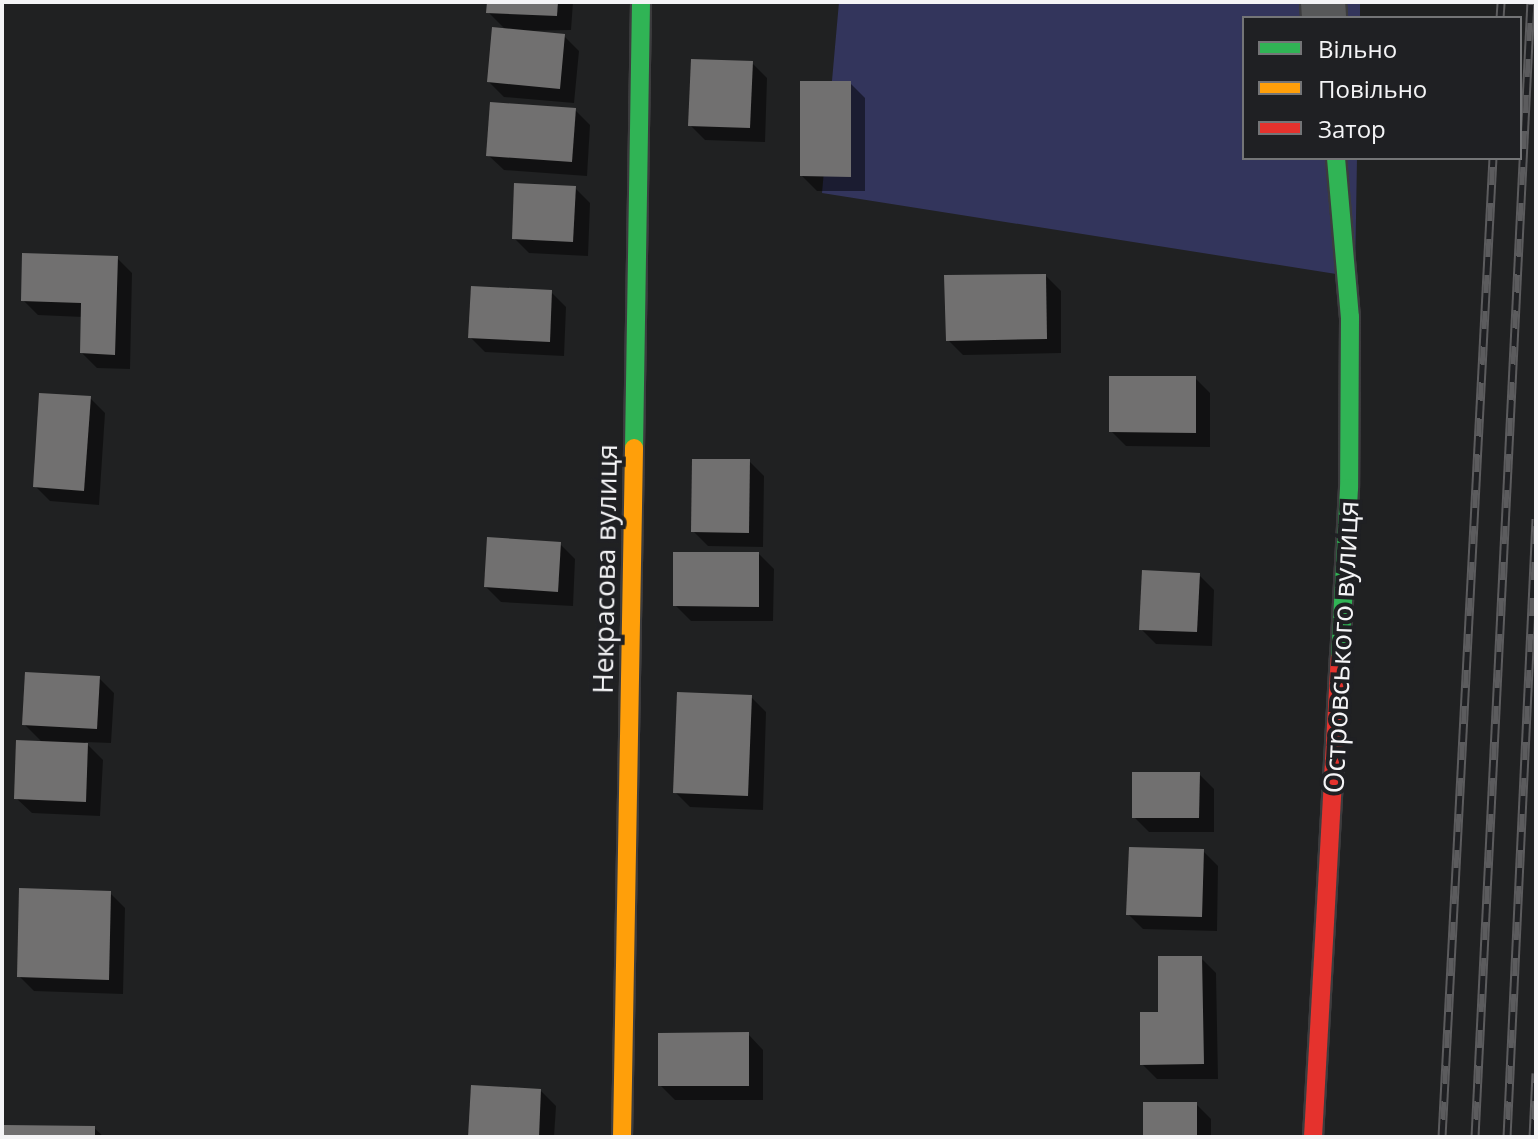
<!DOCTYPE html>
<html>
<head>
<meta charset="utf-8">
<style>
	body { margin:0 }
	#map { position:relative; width:1538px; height:1139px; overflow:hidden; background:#202122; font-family:"Open Sans",sans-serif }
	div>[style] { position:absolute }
	.green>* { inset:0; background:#33355c }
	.shadow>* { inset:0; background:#0007 }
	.building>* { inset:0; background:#717070 }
	.roads { filter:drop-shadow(2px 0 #3c3c3e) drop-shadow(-2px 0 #3c3c3e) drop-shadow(0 2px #3c3c3e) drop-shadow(0 -2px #3c3c3e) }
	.street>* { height:44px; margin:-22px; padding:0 22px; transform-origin:22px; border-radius:22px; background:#575859 }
	.fast>* { height:18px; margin:-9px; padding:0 9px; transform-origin:9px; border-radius:9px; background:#30b455 }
	.slow>* { height:18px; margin:-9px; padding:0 9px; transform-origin:9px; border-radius:9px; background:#ff9f0a }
	.jam>* { height:18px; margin:-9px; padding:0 9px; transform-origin:9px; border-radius:9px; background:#e5322d }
	.rail>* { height:9px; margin-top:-4.5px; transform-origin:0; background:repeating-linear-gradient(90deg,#1f2023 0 18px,#5c5c5e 0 36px); box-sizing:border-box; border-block:2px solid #5c5c5e }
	span { translate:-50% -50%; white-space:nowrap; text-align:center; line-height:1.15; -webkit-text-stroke:8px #1f2023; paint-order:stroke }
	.street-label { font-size:28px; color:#f4f4f6 }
	.frame { position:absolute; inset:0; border:4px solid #f4f4f6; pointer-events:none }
	.legend { position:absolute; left:1242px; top:16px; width:280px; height:144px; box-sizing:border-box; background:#1f2023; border:2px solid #747577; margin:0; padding:10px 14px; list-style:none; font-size:24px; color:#f4f4f6 }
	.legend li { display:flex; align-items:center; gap:16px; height:40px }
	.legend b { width:40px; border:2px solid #747577 }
</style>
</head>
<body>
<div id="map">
	<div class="green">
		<div style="clip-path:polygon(839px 2px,1360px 2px,1360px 18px,1244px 18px,1244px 158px,1357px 158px,1355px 277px,822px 193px)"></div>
	</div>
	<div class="shadow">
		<div style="clip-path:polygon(489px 2px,573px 2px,571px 30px,516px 31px,564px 36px,579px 51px,574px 103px,504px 97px,489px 82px,507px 31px,488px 12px)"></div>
		<div style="clip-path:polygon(752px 63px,767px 78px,765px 142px,705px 140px,690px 125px)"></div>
		<div style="clip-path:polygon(850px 83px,865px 98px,865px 191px,817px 191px,802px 176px)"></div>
		<div style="clip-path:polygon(575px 110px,590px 125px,587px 176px,504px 170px,488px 155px)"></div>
		<div style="clip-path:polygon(575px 188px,590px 203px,588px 256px,529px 253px,514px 238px)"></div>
		<div style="clip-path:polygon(117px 258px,132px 273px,130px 369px,97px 368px,82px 353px,83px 317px,38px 315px,23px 300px)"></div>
		<div style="clip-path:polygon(1046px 276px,1061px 291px,1061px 353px,963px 355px,948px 340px)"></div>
		<div style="clip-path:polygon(551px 292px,566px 307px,564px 356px,485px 352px,470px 337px)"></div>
		<div style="clip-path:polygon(1195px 378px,1210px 393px,1210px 447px,1126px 446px,1111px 431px)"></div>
		<div style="clip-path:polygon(90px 398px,105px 413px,99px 505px,50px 501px,35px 486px)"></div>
		<div style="clip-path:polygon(749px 461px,764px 476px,763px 547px,708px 546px,693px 531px)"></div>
		<div style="clip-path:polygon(560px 544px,575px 559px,573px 606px,501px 602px,486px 587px)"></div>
		<div style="clip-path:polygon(759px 554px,774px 569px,773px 621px,691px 621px,676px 606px)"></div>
		<div style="clip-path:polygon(1199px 575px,1214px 590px,1212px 646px,1156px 644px,1141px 629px)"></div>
		<div style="clip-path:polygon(99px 678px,114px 693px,111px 743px,85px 742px,103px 760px,100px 816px,32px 813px,16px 798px,43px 743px,24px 724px)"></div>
		<div style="clip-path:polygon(751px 697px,766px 712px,763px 810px,690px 807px,675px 792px)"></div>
		<div style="clip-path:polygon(1199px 774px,1214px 789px,1214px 832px,1149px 832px,1134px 817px)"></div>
		<div style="clip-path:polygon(1203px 851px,1218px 866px,1217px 931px,1143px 929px,1128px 914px)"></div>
		<div style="clip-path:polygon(110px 893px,125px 908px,123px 994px,34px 991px,19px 976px)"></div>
		<div style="clip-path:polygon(1201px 958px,1216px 973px,1218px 1079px,1157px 1079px,1142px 1064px,1160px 1014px)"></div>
		<div style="clip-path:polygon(748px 1034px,763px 1050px,763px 1100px,675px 1100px,660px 1085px)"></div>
		<div style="clip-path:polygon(541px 1091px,556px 1106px,554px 1137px,470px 1137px)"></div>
		<div style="clip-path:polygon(1196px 1104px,1211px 1119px,1211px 1137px,1145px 1137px)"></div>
		<div style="clip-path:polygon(94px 1128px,104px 1137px,6px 1137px)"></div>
	</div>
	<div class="building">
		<div style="clip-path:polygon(487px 2px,558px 2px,557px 16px,486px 13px)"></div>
		<div style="clip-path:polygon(492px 27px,565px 34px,560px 89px,487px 82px)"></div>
		<div style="clip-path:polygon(691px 59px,753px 61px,750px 128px,688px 126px)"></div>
		<div style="clip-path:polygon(800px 81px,851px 81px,851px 177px,800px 176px)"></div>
		<div style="clip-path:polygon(490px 102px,576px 108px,572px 162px,486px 156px)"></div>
		<div style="clip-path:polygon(514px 183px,576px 186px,573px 242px,512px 239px)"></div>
		<div style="clip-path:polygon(22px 253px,118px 256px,115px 355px,80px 353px,81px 303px,21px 301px)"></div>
		<div style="clip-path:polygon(1046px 274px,1047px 339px,946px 341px,944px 275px)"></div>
		<div style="clip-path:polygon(471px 286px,552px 290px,550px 342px,468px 338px)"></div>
		<div style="clip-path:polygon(1109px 376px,1196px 376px,1196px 433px,1109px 432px)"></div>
		<div style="clip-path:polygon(39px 393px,91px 396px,84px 491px,33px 487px)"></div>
		<div style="clip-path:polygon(692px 459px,750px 459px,749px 533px,691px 532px)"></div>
		<div style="clip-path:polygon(487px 537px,561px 542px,558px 592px,484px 587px)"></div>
		<div style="clip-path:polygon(673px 552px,759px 552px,759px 607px,673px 606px)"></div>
		<div style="clip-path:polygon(1142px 570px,1200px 573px,1197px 632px,1139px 630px)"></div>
		<div style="clip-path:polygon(25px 672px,100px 676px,97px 729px,22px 725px)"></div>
		<div style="clip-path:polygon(677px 692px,752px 695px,748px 796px,673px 793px)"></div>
		<div style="clip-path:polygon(16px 740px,88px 743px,86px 802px,14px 799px)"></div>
		<div style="clip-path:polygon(1132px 772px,1200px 772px,1199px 818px,1132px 818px)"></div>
		<div style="clip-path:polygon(1129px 847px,1204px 849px,1202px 917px,1126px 915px)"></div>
		<div style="clip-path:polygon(19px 888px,111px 891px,109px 980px,17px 977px)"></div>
		<div style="clip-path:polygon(1158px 956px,1202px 956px,1204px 1064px,1140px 1065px,1140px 1012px,1158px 1012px)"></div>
		<div style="clip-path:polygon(749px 1032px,749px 1086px,658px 1086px,658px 1033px)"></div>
		<div style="clip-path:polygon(471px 1085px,541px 1089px,539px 1137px,468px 1137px)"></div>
		<div style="clip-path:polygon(1143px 1102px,1197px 1102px,1197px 1137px,1143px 1137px)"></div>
		<div style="clip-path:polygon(4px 1125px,95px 1126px,95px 1137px,4px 1137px)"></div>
	</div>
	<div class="roads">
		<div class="street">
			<div style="left:1323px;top:2px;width:16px;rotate:86deg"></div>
		</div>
		<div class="fast">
			<div style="left:1336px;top:158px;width:160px;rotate:85deg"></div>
			<div style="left:1350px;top:317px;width:171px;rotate:90.3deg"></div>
			<div style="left:1349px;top:488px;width:171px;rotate:93deg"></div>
			<div style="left:634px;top:448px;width:446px;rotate:-89.1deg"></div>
		</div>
		<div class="slow">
			<div style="left:622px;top:1137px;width:689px;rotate:-89deg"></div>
		</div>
		<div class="jam">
			<div style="left:1313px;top:1137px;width:479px;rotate:-86.8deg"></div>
		</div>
	</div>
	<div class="rail">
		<div style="left:1500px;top:18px;width:16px;rotate:-86deg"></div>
		<div style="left:1442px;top:1137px;width:980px;rotate:-87.02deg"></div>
		<div style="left:1475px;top:1137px;width:1136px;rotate:-87.18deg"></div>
		<div style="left:1507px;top:1137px;width:619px;rotate:-87.31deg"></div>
		<div style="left:1533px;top:1137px;width:64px;rotate:-87.3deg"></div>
	</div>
	<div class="street-label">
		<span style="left:604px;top:569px;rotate:-89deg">Некрасова вулиця</span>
		<span style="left:1340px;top:647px;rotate:-87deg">Островського вулиця</span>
	</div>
	<div class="frame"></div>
	<ul class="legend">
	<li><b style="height:10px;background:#30b455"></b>Вільно</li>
	<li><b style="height:10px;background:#ff9f0a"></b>Повільно</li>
	<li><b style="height:10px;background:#e5322d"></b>Затор</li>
	</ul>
</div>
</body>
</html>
